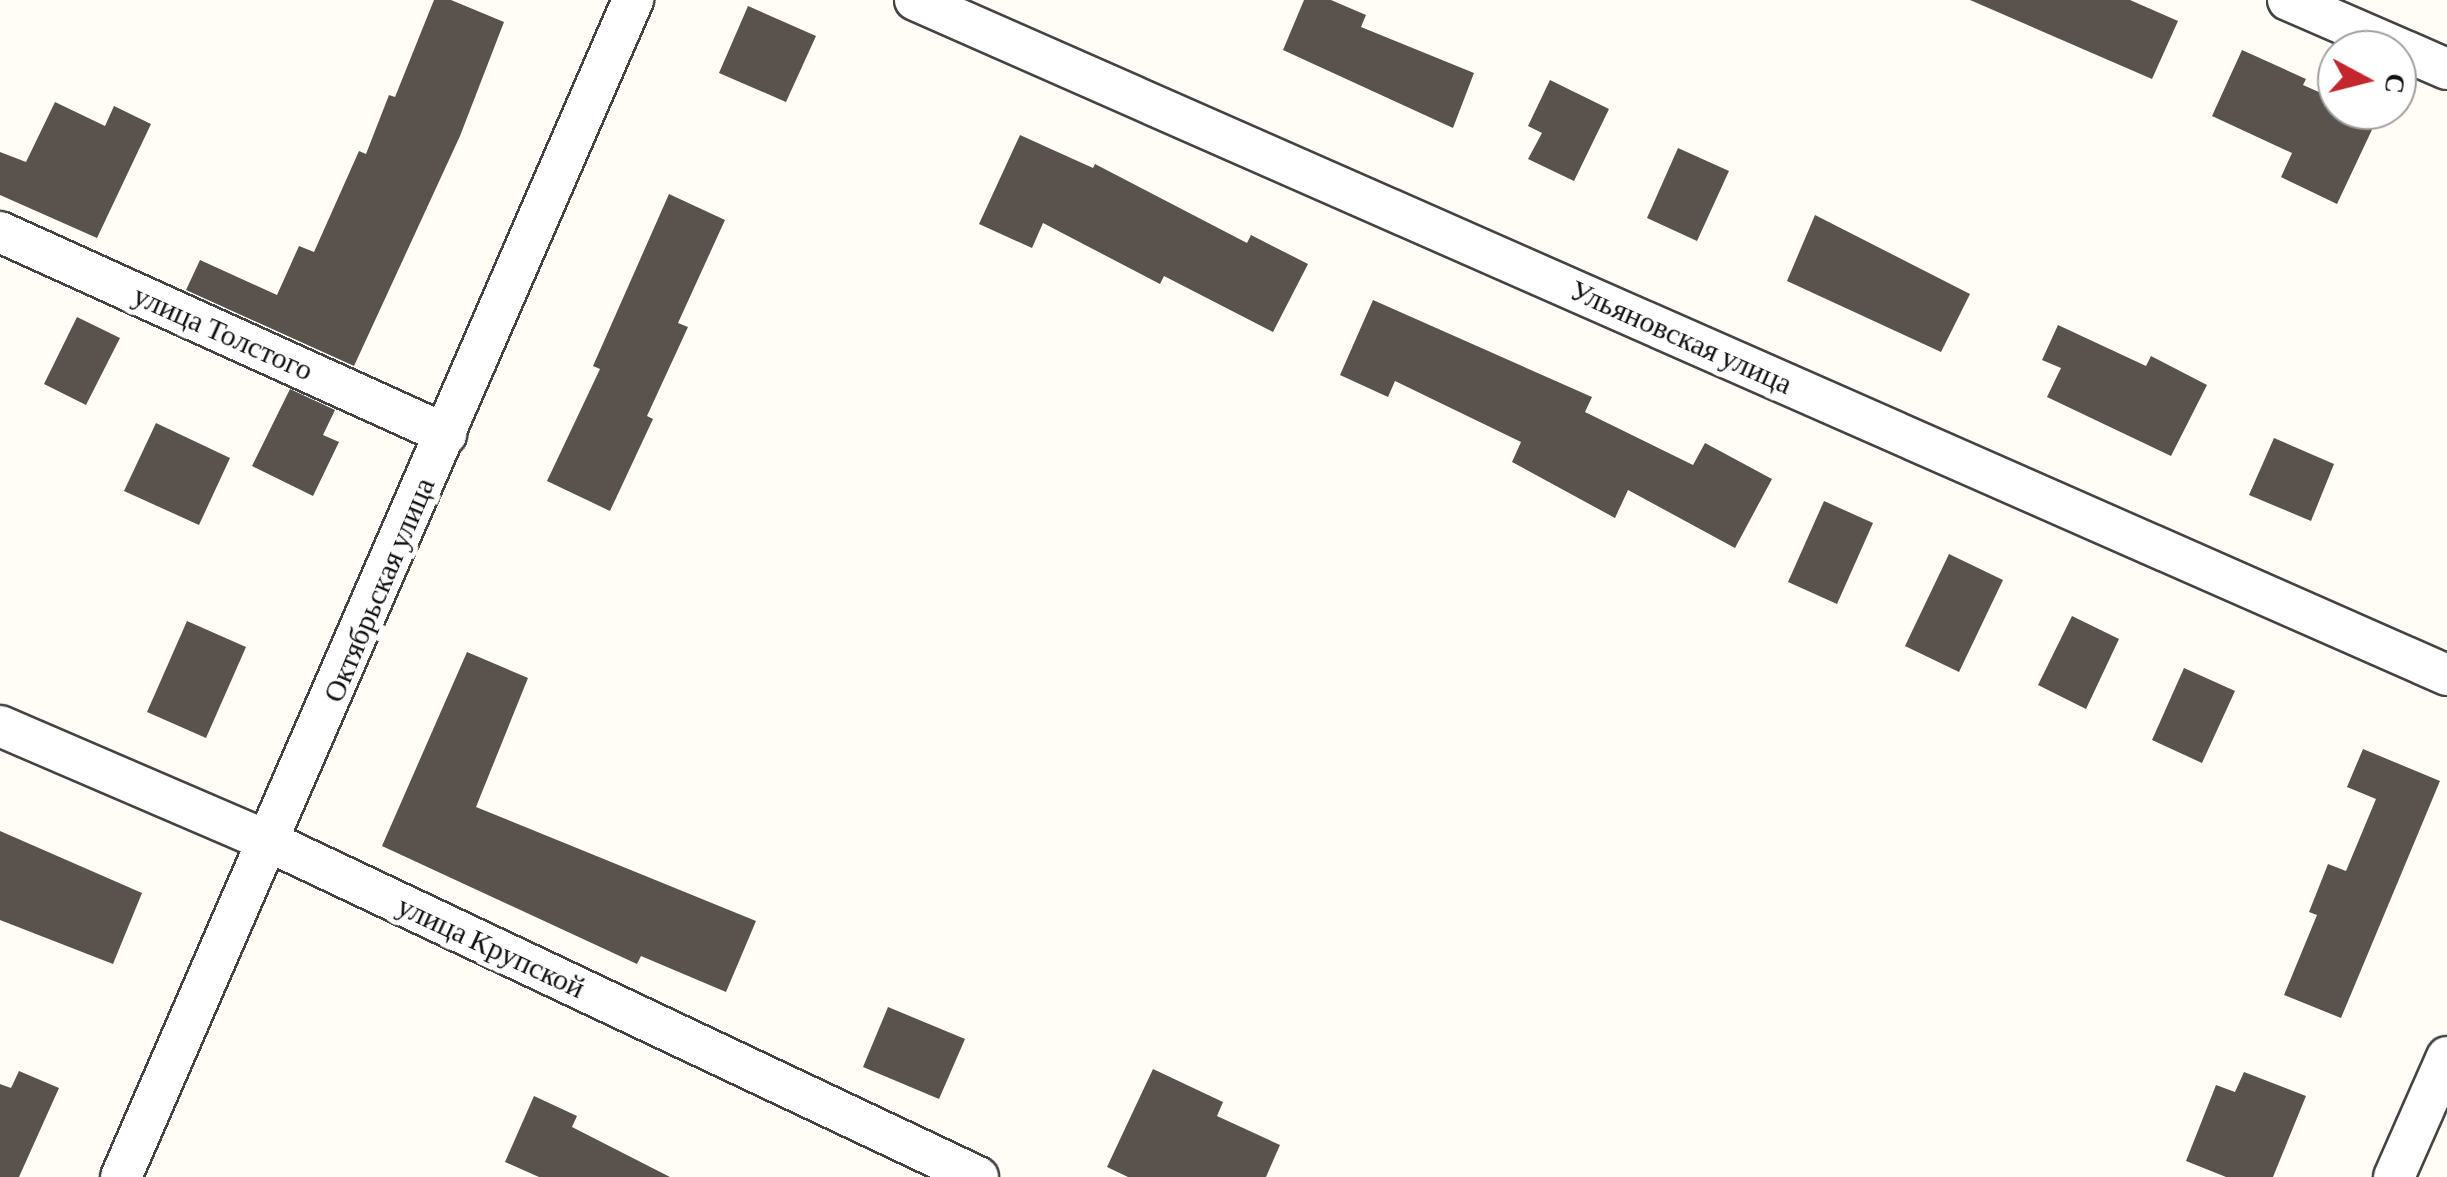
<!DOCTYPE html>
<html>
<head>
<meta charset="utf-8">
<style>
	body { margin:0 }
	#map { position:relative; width:2447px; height:1177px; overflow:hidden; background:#fffdf5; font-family:"Crimson Pro",serif }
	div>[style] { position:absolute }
	.building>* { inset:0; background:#5a524d }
	.roads { filter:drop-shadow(2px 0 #444) drop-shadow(-2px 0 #444) drop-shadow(0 2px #444) drop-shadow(0 -2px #444) }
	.minor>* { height:40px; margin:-20px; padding:0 20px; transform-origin:20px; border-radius:20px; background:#fff }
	span { translate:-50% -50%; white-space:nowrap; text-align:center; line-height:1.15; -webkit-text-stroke:10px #fff; paint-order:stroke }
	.street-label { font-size:30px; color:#111 }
	.north { position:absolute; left:2317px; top:30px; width:100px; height:100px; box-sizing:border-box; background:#fff; border:2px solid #a0a0a0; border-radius:50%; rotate:97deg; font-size:28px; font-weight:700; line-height:40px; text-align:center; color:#111 }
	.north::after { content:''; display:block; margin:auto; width:35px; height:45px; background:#c4262e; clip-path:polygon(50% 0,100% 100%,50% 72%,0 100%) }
</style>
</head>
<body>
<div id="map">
	<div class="building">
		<div style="clip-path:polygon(434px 0,451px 0,504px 22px,460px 136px,354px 366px,186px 290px,200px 260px,277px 295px,299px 246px,314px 252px,359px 151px,366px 154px,389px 95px,395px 97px)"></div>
		<div style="clip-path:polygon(1304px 0,1331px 0,1366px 15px,1361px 27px,1474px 73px,1453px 128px,1283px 50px)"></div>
		<div style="clip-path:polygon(1970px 0,2130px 0,2178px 21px,2152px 79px)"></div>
		<div style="clip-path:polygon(748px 6px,816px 36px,786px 102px,719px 73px)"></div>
		<div style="clip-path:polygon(2242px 50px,2306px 79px,2303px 85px,2337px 100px,2337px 110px,2377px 119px,2337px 204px,2281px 177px,2292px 153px,2212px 116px)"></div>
		<div style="clip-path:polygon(1550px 80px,1609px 109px,1574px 181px,1528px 159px,1542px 133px,1528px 126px)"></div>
		<div style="clip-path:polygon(55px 102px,105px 126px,114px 106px,151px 124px,97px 238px,0 195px,0 152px,26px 162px)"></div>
		<div style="clip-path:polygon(1020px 135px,1093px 168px,1095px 164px,1247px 243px,1251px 235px,1308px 264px,1273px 332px,1164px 276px,1160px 284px,1043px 223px,1032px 248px,979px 224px)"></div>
		<div style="clip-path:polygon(1678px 148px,1729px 171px,1697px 241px,1647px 218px)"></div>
		<div style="clip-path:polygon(669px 194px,725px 220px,678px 323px,688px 327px,647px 416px,653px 419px,610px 511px,547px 481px,600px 369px,593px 366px)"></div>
		<div style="clip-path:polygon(1815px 215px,1970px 294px,1941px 352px,1787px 281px)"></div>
		<div style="clip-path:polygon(1373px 300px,1592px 397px,1585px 412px,1693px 465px,1705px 443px,1772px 479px,1735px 548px,1628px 490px,1615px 518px,1512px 462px,1521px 442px,1395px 381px,1388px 397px,1340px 375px)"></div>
		<div style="clip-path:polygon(77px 317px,120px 338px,86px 405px,44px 384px)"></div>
		<div style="clip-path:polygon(2058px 325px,2146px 366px,2151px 356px,2207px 385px,2171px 456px,2047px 397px,2061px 368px,2042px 360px)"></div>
		<div style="clip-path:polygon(290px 389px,335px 410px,323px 435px,339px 442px,313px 496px,252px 466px)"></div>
		<div style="clip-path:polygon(156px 423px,230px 458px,199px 525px,124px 491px)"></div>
		<div style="clip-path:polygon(2274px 438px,2334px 464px,2311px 521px,2249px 495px)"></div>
		<div style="clip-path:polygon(1824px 501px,1873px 523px,1837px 604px,1788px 582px)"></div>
		<div style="clip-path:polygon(1949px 554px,2003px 580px,1959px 672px,1905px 646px)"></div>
		<div style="clip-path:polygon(2072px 616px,2119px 639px,2086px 709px,2038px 685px)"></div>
		<div style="clip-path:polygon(187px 621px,246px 647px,206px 738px,147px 712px)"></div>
		<div style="clip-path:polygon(467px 652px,528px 678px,476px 807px,756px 921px,726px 992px,641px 956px,637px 964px,382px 846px)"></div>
		<div style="clip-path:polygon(2184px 668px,2235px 691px,2202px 763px,2152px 740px)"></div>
		<div style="clip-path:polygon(2363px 749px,2440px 781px,2341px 1018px,2284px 995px,2317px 915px,2309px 912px,2328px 864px,2346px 871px,2376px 799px,2347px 787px)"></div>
		<div style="clip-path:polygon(0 831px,142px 893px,113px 964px,0 920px)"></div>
		<div style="clip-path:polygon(888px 1007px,965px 1039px,939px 1099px,863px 1067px)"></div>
		<div style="clip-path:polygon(1153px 1069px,1223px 1102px,1217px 1116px,1280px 1145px,1266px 1177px,1128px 1177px,1107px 1167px)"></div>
		<div style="clip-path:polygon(19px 1071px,59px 1088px,19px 1177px,0 1177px,0 1084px,11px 1088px)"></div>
		<div style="clip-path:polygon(2244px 1072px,2306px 1096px,2273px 1177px,2226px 1177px,2186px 1161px,2216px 1085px,2235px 1092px)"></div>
		<div style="clip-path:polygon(534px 1096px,577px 1116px,572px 1127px,670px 1177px,539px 1177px,505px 1162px)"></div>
	</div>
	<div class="roads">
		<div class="minor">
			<div style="left:915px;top:0;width:1674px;rotate:23.78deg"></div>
			<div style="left:2288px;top:0;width:173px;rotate:23.5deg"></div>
			<div style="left:0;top:232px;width:490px;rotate:24.4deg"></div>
			<div style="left:0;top:726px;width:296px;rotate:23.3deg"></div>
			<div style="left:272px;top:843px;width:781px;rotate:25.32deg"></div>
			<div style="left:121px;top:1177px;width:1284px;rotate:-66.49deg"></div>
			<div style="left:2394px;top:1177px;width:131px;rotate:-66.2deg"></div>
		</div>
	</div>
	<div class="street-label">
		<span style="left:223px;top:333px;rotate:24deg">улица Толстого</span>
		<span style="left:1681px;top:337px;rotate:24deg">Ульяновская улица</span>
		<span style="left:379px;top:590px;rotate:-67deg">Октябрьская улица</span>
		<span style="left:491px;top:947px;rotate:25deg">улица Крупской</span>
	</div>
	<div class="north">С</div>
</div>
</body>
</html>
